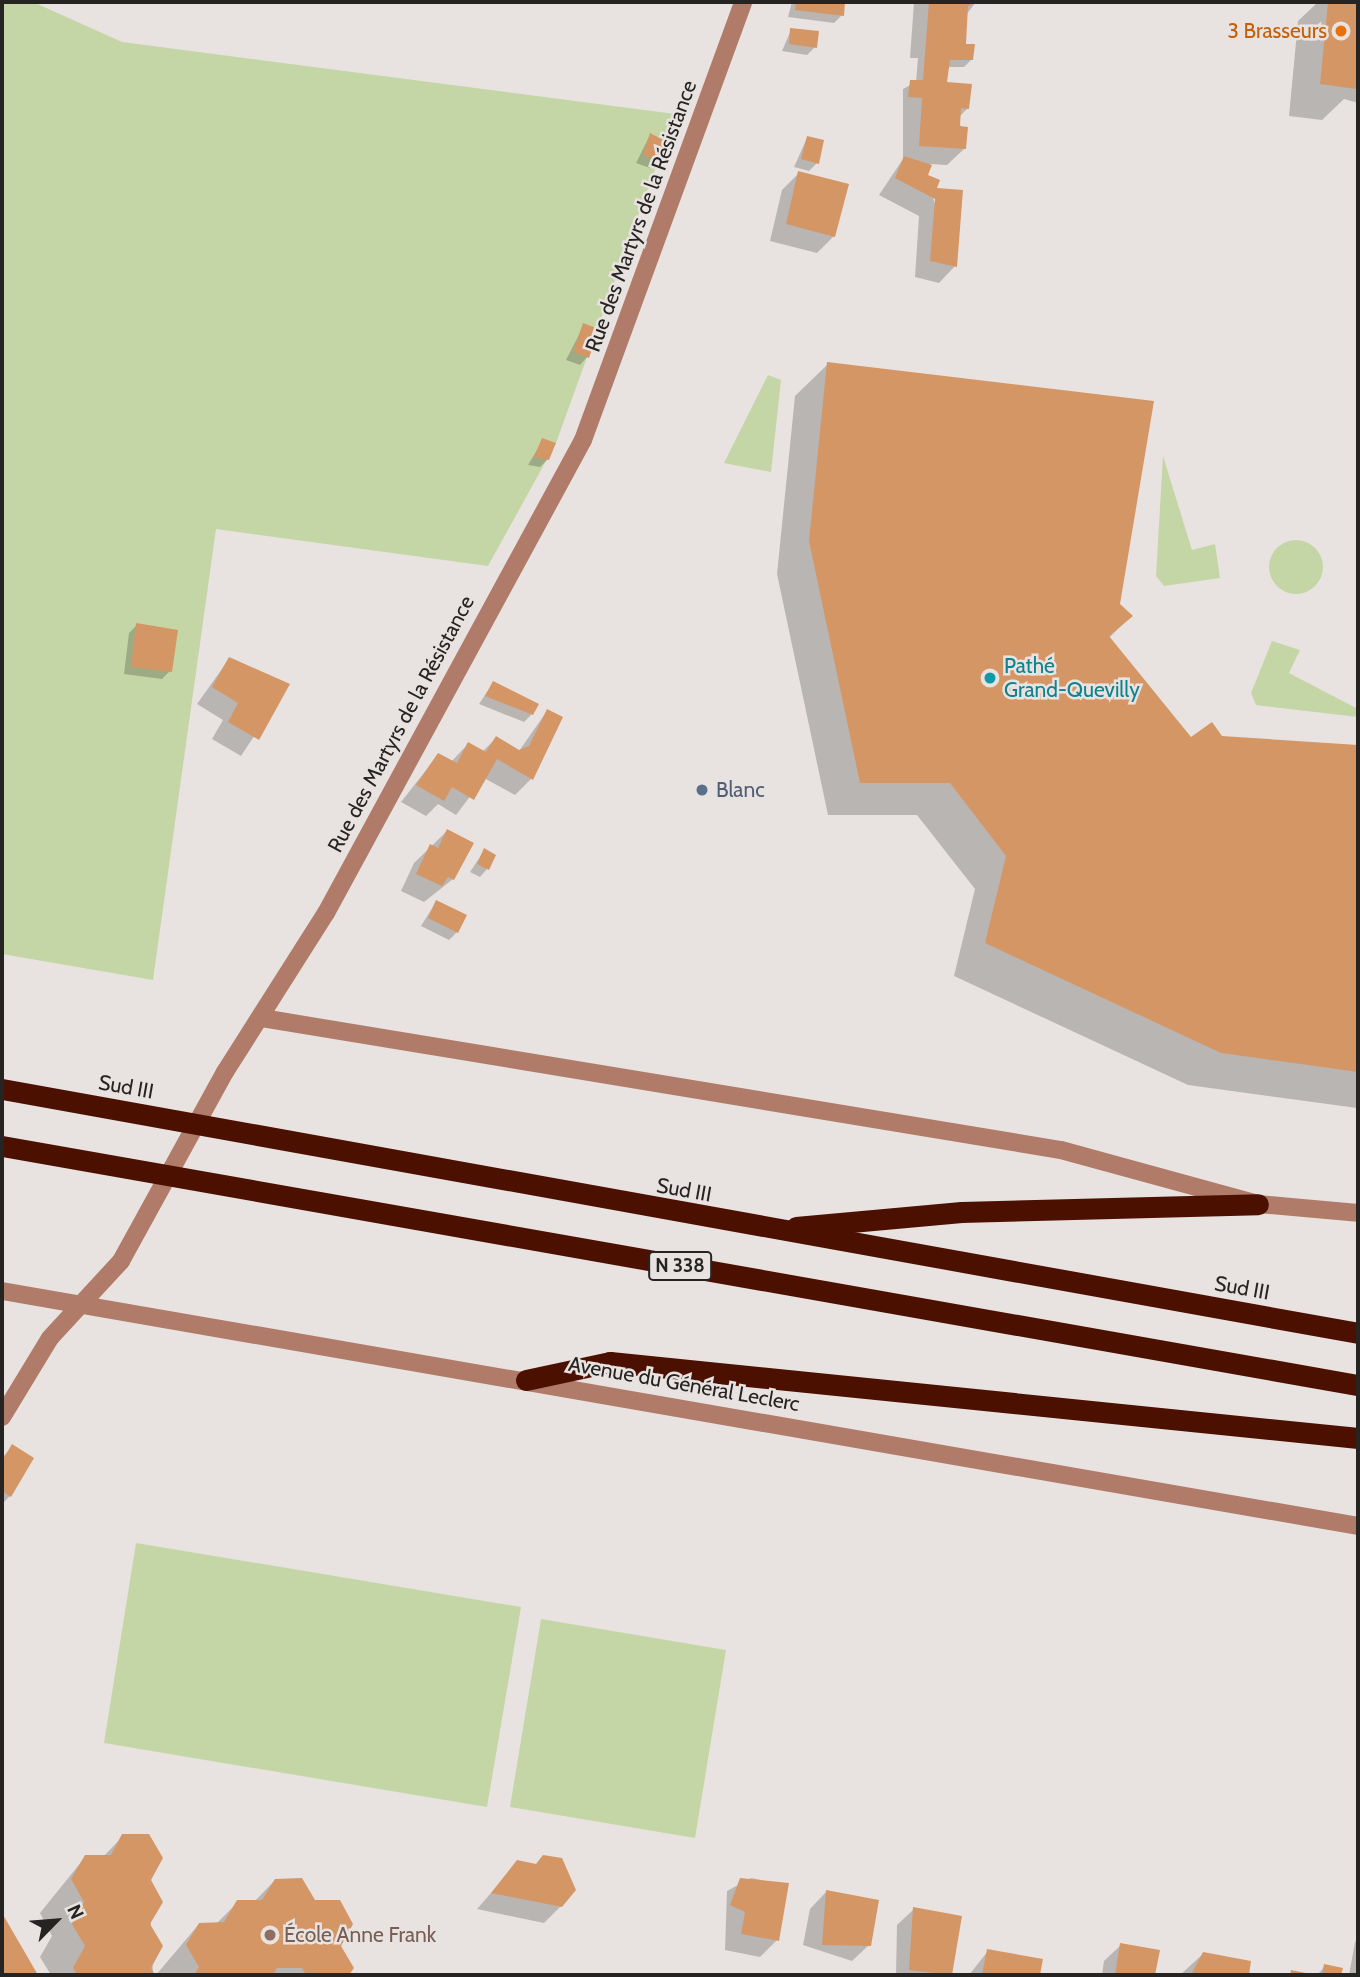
<!DOCTYPE html>
<html>
<head>
<meta charset="utf-8">
<style>
	body { margin:0 }
	#map { position:relative; width:1360px; height:1977px; overflow:hidden; background:#e8e3e0; font-family:Cabin,sans-serif }
	div>[style] { position:absolute }
	.green>* { inset:0; background:#c4d6a5 }
	.round { border-radius:50% }
	.shadow>* { inset:0; background:#0003 }
	.building>* { inset:0; background:#d59666 }
	.minor>* { height:18px; margin:-9px; padding:0 9px; transform-origin:9px; border-radius:9px; background:#b07b69 }
	.highway>* { height:21px; margin:-10.5px; padding:0 10.5px; transform-origin:10.5px; border-radius:10.5px; background:#4c1000 }
	.dots>* { width:19px; height:19px; translate:-50% -50%; box-sizing:border-box; border:4px solid #e8e3e0; border-radius:50% }
	span { translate:-50% -50%; white-space:nowrap; text-align:center; line-height:1.15; -webkit-text-stroke:5px #e8e3e0; paint-order:stroke }
	.shield-label span { padding:2px 5px; background:#e8e3e0; border:2px solid; border-radius:5px; -webkit-text-stroke-width:0 }
	.shield-label { font-size:19px; color:#262423; font-weight:700 }
	.food-label { font-size:21px; color:#c56008 }
	.right { translate:-100% -50%; text-align:right }
	.street-label { font-size:21px; color:#262423 }
	.culture-label { font-size:21px; color:#0d838f }
	.left { translate:0 -50%; text-align:left }
	.service-label { font-size:21px; color:#4e5e75 }
	.education-label { font-size:21px; color:#785e54 }
	.frame { position:absolute; inset:0; border:4px solid #262423; pointer-events:none }
	.north { position:absolute; left:21px; top:1886px; width:70px; height:70px; -webkit-text-stroke:5px #e8e3e0; paint-order:stroke; rotate:65deg; font-size:19px; font-weight:700; line-height:28px; text-align:center; color:#262423 }
	.north::after { content:''; display:block; margin:auto; width:24px; height:32px; background:#262423; clip-path:polygon(50% 0,100% 100%,50% 72%,0 100%) }
</style>
</head>
<body>
<div id="map">
	<div class="green">
		<div style="clip-path:polygon(2px 2px,33px 2px,122px 42px,675px 114px,556px 443px,488px 566px,216px 529px,153px 980px,2px 954px)"></div>
		<div style="clip-path:polygon(768px 375px,781px 380px,771px 472px,724px 463px)"></div>
		<div style="clip-path:polygon(1163px 456px,1192px 550px,1215px 544px,1220px 578px,1164px 586px,1156px 576px)"></div>
		<div class="round" style="left:1269px;top:540px;width:54px;height:54px"></div>
		<div style="clip-path:polygon(1272px 641px,1300px 650px,1289px 673px,1358px 709px,1358px 717px,1256px 705px,1251px 693px)"></div>
		<div style="clip-path:polygon(136px 1543px,521px 1607px,487px 1807px,104px 1743px)"></div>
		<div style="clip-path:polygon(541px 1619px,726px 1650px,695px 1838px,510px 1807px)"></div>
	</div>
	<div class="shadow">
		<div style="clip-path:polygon(792px 2px,843px 2px,842px 15px,834px 23px,788px 17px)"></div>
		<div style="clip-path:polygon(914px 2px,976px 2px,966px 15px,964px 46px,972px 59px,964px 67px,948px 67px,945px 82px,968px 108px,959px 117px,964px 149px,947px 165px,930px 164px,926px 176px,955px 266px,939px 283px,915px 277px,919px 216px,879px 195px,903px 159px,903px 89px,916px 82px,918px 58px,910px 58px)"></div>
		<div style="clip-path:polygon(1318px 2px,1358px 2px,1358px 103px,1344px 99px,1322px 120px,1289px 116px,1298px 21px)"></div>
		<div style="clip-path:polygon(791px 30px,815px 47px,807px 55px,782px 51px)"></div>
		<div style="clip-path:polygon(650px 135px,658px 160px,650px 168px,636px 163px)"></div>
		<div style="clip-path:polygon(807px 138px,817px 163px,809px 171px,794px 167px)"></div>
		<div style="clip-path:polygon(799px 173px,834px 236px,817px 253px,770px 241px,782px 190px)"></div>
		<div style="clip-path:polygon(584px 325px,587px 357px,580px 365px,566px 360px)"></div>
		<div style="clip-path:polygon(828px 364px,1118px 604px,1128px 619px,1109px 638px,1190px 739px,1358px 747px,1357px 1108px,1188px 1085px,954px 976px,975px 889px,917px 815px,828px 815px,777px 574px,795px 396px)"></div>
		<div style="clip-path:polygon(543px 440px,548px 459px,540px 467px,528px 465px)"></div>
		<div style="clip-path:polygon(137px 625px,170px 671px,162px 679px,124px 674px,129px 633px)"></div>
		<div style="clip-path:polygon(229px 659px,288px 685px,241px 756px,212px 739px,223px 720px,197px 704px)"></div>
		<div style="clip-path:polygon(493px 683px,532px 714px,524px 722px,479px 704px)"></div>
		<div style="clip-path:polygon(547px 711px,531px 779px,515px 795px,484px 778px,456px 815px,438px 804px,426px 816px,401px 802px,438px 755px,451px 762px,468px 744px,482px 752px,496px 738px,519px 751px)"></div>
		<div style="clip-path:polygon(447px 831px,453px 879px,424px 902px,401px 891px,414px 863px)"></div>
		<div style="clip-path:polygon(484px 851px,487px 869px,480px 877px,470px 872px)"></div>
		<div style="clip-path:polygon(436px 902px,457px 932px,449px 940px,421px 926px)"></div>
		<div style="clip-path:polygon(12px 1447px,10px 1496px,2px 1504px,2px 1458px)"></div>
		<div style="clip-path:polygon(123px 1836px,149px 1880px,153px 1975px,51px 1975px,40px 1957px,52px 1936px,40px 1913px,86px 1856px,103px 1857px)"></div>
		<div style="clip-path:polygon(518px 1862px,561px 1906px,544px 1923px,477px 1909px)"></div>
		<div style="clip-path:polygon(751px 1878px,787px 1885px,777px 1940px,760px 1957px,725px 1950px,727px 1891px)"></div>
		<div style="clip-path:polygon(275px 1880px,339px 1946px,352px 1968px,347px 1975px,156px 1975px,199px 1924px,216px 1924px,238px 1902px,254px 1902px)"></div>
		<div style="clip-path:polygon(826px 1892px,869px 1945px,852px 1961px,803px 1945px,810px 1909px)"></div>
		<div style="clip-path:polygon(914px 1909px,960px 1917px,950px 1975px,896px 1975px,897px 1925px)"></div>
		<div style="clip-path:polygon(1358px 1939px,1358px 1975px,1349px 1975px,1355px 1942px)"></div>
		<div style="clip-path:polygon(1121px 1945px,1158px 1951px,1153px 1975px,1102px 1975px,1104px 1961px)"></div>
		<div style="clip-path:polygon(988px 1951px,1041px 1960px,1038px 1975px,969px 1975px)"></div>
		<div style="clip-path:polygon(1204px 1953px,1249px 1963px,1247px 1975px,1180px 1975px)"></div>
		<div style="clip-path:polygon(1325px 1966px,1341px 1969px,1340px 1975px,1317px 1975px)"></div>
	</div>
	<div class="building">
		<div style="clip-path:polygon(796px 2px,845px 2px,844px 16px,795px 10px)"></div>
		<div style="clip-path:polygon(929px 2px,977px 2px,968px 6px,966px 44px,975px 44px,973px 60px,950px 60px,947px 82px,972px 84px,969px 109px,961px 108px,960px 126px,968px 127px,966px 149px,919px 146px,922px 98px,908px 97px,910px 80px,923px 80px)"></div>
		<div style="clip-path:polygon(1328px 2px,1358px 2px,1356px 89px,1320px 84px)"></div>
		<div style="clip-path:polygon(790px 28px,819px 31px,817px 48px,789px 44px)"></div>
		<div style="clip-path:polygon(650px 133px,667px 142px,659px 161px,643px 155px)"></div>
		<div style="clip-path:polygon(807px 136px,824px 140px,819px 164px,801px 159px)"></div>
		<div style="clip-path:polygon(904px 156px,932px 165px,928px 175px,940px 180px,937px 188px,963px 190px,957px 267px,930px 261px,935px 199px,895px 178px)"></div>
		<div style="clip-path:polygon(798px 171px,849px 184px,835px 237px,786px 224px)"></div>
		<div style="clip-path:polygon(583px 323px,599px 329px,589px 358px,573px 352px)"></div>
		<div style="clip-path:polygon(827px 362px,1154px 401px,1120px 604px,1133px 616px,1109px 636px,1191px 737px,1212px 722px,1222px 736px,1358px 745px,1358px 1072px,1221px 1053px,985px 943px,1006px 856px,950px 783px,860px 783px,809px 541px)"></div>
		<div style="clip-path:polygon(542px 438px,556px 443px,549px 460px,534px 457px)"></div>
		<div style="clip-path:polygon(136px 623px,178px 630px,172px 672px,131px 667px)"></div>
		<div style="clip-path:polygon(229px 657px,290px 684px,259px 740px,228px 722px,238px 703px,212px 687px)"></div>
		<div style="clip-path:polygon(493px 681px,539px 704px,533px 715px,485px 696px)"></div>
		<div style="clip-path:polygon(547px 709px,563px 717px,533px 780px,497px 759px,474px 800px,452px 787px,444px 801px,416px 785px,438px 753px,457px 763px,468px 742px,486px 752px,496px 736px,519px 750px,529px 746px)"></div>
		<div style="clip-path:polygon(447px 829px,474px 843px,454px 880px,448px 877px,442px 886px,416px 874px,430px 844px,438px 848px)"></div>
		<div style="clip-path:polygon(484px 848px,496px 855px,489px 870px,477px 864px)"></div>
		<div style="clip-path:polygon(436px 900px,467px 915px,458px 933px,428px 918px)"></div>
		<div style="clip-path:polygon(12px 1444px,34px 1458px,11px 1497px,2px 1491px,2px 1461px)"></div>
		<div style="clip-path:polygon(122px 1834px,149px 1834px,163px 1858px,151px 1880px,163px 1902px,150px 1924px,163px 1946px,151px 1968px,155px 1975px,77px 1975px,73px 1968px,85px 1946px,72px 1924px,84px 1902px,71px 1879px,85px 1855px,111px 1855px)"></div>
		<div style="clip-path:polygon(543px 1855px,562px 1858px,576px 1890px,562px 1907px,491px 1893px,517px 1860px,536px 1864px)"></div>
		<div style="clip-path:polygon(302px 1878px,315px 1900px,340px 1900px,353px 1924px,341px 1946px,354px 1968px,349px 1975px,306px 1975px,302px 1968px,277px 1968px,273px 1975px,194px 1975px,199px 1967px,186px 1945px,199px 1923px,224px 1922px,237px 1900px,262px 1900px,275px 1879px)"></div>
		<div style="clip-path:polygon(740px 1878px,789px 1883px,779px 1941px,741px 1934px,745px 1912px,730px 1905px)"></div>
		<div style="clip-path:polygon(826px 1890px,879px 1900px,871px 1946px,822px 1945px)"></div>
		<div style="clip-path:polygon(913px 1907px,962px 1916px,952px 1975px,909px 1970px)"></div>
		<div style="clip-path:polygon(2px 1913px,38px 1975px,2px 1975px)"></div>
		<div style="clip-path:polygon(1120px 1943px,1160px 1950px,1155px 1975px,1115px 1975px)"></div>
		<div style="clip-path:polygon(987px 1949px,1043px 1959px,1040px 1975px,982px 1975px)"></div>
		<div style="clip-path:polygon(1203px 1952px,1251px 1961px,1249px 1975px,1191px 1975px)"></div>
		<div style="clip-path:polygon(1324px 1964px,1343px 1968px,1341px 1975px,1322px 1975px)"></div>
		<div style="clip-path:polygon(1291px 1970px,1311px 1974px,1311px 1975px,1290px 1975px)"></div>
	</div>
	<div class="minor">
		<div style="left:262px;top:1018px;width:810px;rotate:9.38deg"></div>
		<div style="left:1061px;top:1150px;width:204px;rotate:15.3deg"></div>
		<div style="left:1258px;top:1204px;width:100px;rotate:5.1deg"></div>
		<div style="left:2px;top:1291px;width:1376px;rotate:9.83deg"></div>
		<div style="left:2px;top:1417px;width:92px;rotate:-58.7deg"></div>
		<div style="left:50px;top:1338px;width:105px;rotate:-47.3deg"></div>
		<div style="left:121px;top:1261px;width:216px;rotate:-61.2deg"></div>
		<div style="left:225px;top:1072px;width:188px;rotate:-57.6deg"></div>
		<div style="left:326px;top:913px;width:538px;rotate:-61.48deg"></div>
		<div style="left:583px;top:440px;width:466px;rotate:-69.9deg"></div>
	</div>
	<div class="highway">
		<div style="left:2px;top:1089px;width:1378px;rotate:10.2deg"></div>
		<div style="left:2px;top:1146px;width:1377px;rotate:10deg"></div>
		<div style="left:796px;top:1227px;width:166px;rotate:-5.2deg"></div>
		<div style="left:961px;top:1212px;width:297px;rotate:-1.5deg"></div>
		<div style="left:526px;top:1380px;width:86px;rotate:-12.1deg"></div>
		<div style="left:610px;top:1362px;width:752px;rotate:5.8deg"></div>
	</div>
	<div class="dots">
		<div style="left:1341px;top:31px;background:#e8710a"></div>
		<div style="left:990px;top:678px;background:#0f9aa8"></div>
		<div style="left:702px;top:790px;background:#5c6f8a"></div>
		<div style="left:270px;top:1935px;background:#8d6e63"></div>
	</div>
	<div class="shield-label">
		<span style="left:680px;top:1266px">N 338</span>
	</div>
	<div class="food-label">
		<span class="right" style="left:1327px;top:31px">3 Brasseurs</span>
	</div>
	<div class="street-label">
		<span style="left:641px;top:216px;rotate:-70deg">Rue des Martyrs de la Résistance</span>
		<span style="left:401px;top:724px;rotate:-62deg">Rue des Martyrs de la Résistance</span>
		<span style="left:126px;top:1087px;rotate:10deg">Sud III</span>
		<span style="left:684px;top:1190px;rotate:10deg">Sud III</span>
		<span style="left:1242px;top:1288px;rotate:10deg">Sud III</span>
		<span style="left:684px;top:1384px;rotate:10deg">Avenue du Général Leclerc</span>
	</div>
	<div class="culture-label">
		<span class="left" style="left:1004px;top:678px">Pathé<br>Grand-Quevilly</span>
	</div>
	<div class="service-label">
		<span class="left" style="left:716px;top:790px">Blanc</span>
	</div>
	<div class="education-label">
		<span class="left" style="left:284px;top:1935px">École Anne Frank</span>
	</div>
	<div class="frame"></div>
	<div class="north">N</div>
</div>
</body>
</html>
